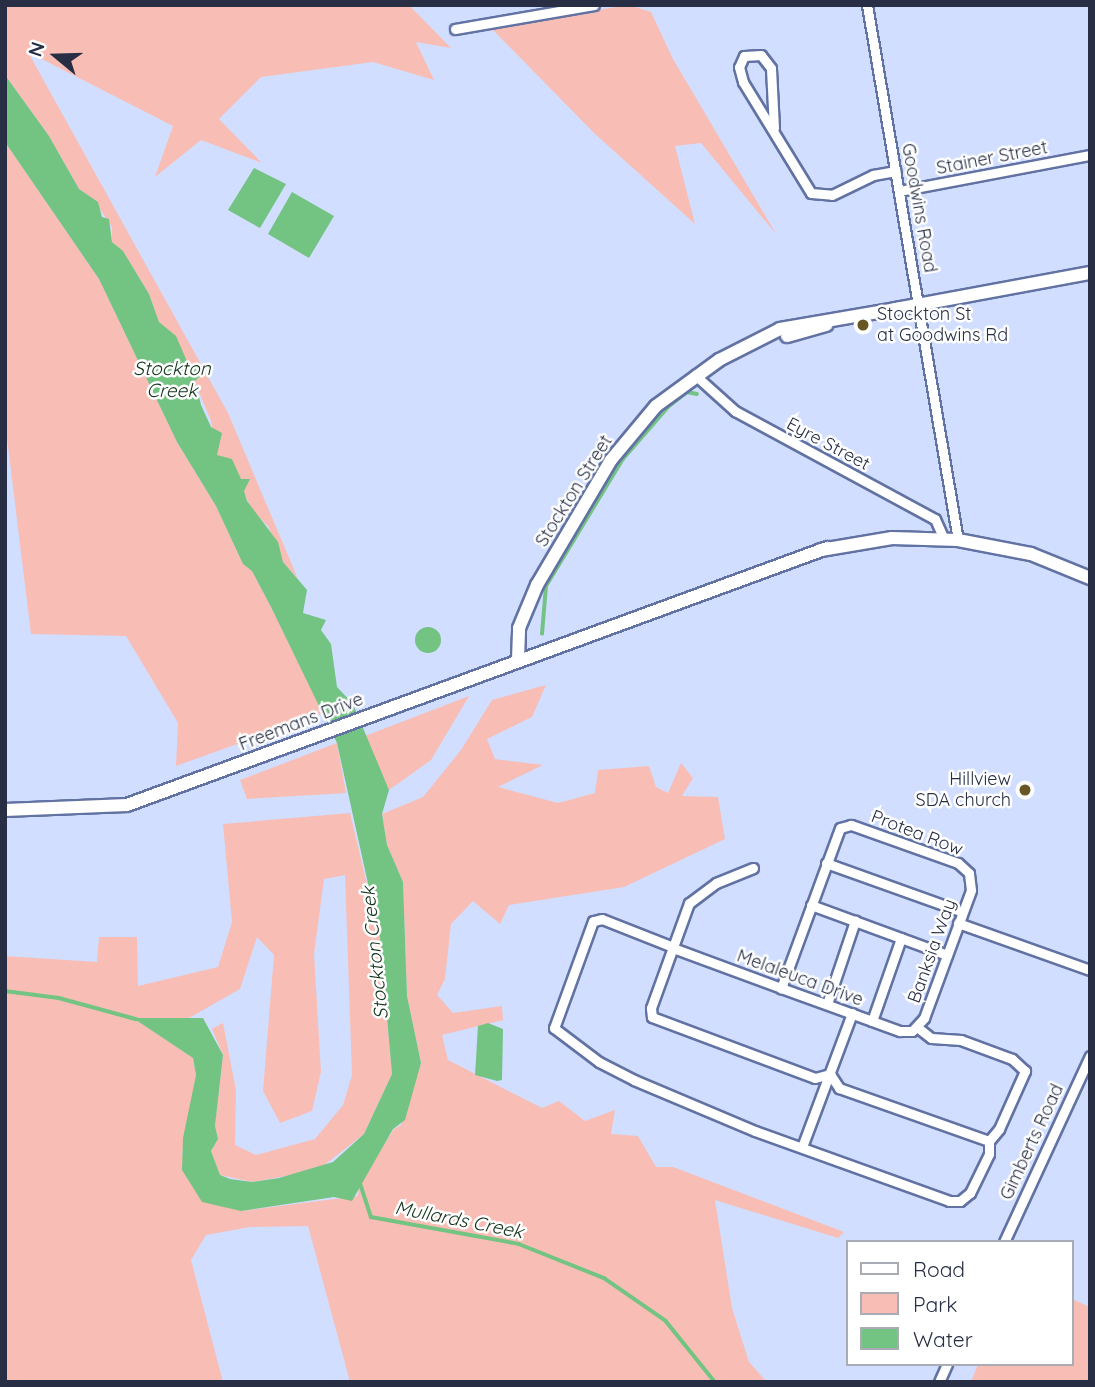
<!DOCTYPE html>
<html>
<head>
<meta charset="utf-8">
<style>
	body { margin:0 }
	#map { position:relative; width:1095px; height:1387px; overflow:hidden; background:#d1deff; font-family:Quicksand,sans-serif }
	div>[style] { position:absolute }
	.green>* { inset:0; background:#f8beb5 }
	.water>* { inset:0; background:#73c383 }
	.round { border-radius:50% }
	.stream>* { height:3.5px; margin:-1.75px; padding:0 1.75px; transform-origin:1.75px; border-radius:1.75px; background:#73c383 }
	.roads { filter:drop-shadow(2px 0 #6172a3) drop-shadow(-2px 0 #6172a3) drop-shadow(0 2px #6172a3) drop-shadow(0 -2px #6172a3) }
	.street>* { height:9px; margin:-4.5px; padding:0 4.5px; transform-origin:4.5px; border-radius:4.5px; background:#fff }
	.secondary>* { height:12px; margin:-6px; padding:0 6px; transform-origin:6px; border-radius:6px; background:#fff }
	.dots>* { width:19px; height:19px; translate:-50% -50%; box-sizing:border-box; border:4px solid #fff; border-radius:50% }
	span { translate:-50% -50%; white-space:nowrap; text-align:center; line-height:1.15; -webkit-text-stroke:5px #fff; paint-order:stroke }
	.street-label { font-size:18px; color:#282f45 }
	.poi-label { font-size:18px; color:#282f45 }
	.left { translate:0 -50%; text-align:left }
	.right { translate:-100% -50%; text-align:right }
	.water-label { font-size:19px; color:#12341b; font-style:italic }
	.frame { position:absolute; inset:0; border:7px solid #282f45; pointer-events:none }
	.legend { position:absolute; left:846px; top:1240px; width:228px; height:126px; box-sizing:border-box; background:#fff; border:2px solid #a9acb5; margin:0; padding:9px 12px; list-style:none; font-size:21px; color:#282f45 }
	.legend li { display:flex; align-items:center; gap:14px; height:35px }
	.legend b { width:35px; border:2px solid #a9acb5 }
	.north { position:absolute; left:21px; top:21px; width:70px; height:70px; -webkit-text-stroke:5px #fff; paint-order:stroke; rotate:289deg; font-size:19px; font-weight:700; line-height:28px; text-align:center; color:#282f45 }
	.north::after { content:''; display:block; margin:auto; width:24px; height:32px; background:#282f45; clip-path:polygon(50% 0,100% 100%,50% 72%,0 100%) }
</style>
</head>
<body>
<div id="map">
	<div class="green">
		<div style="clip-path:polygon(5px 5px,409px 5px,451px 48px,416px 42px,434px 80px,373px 62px,261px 77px,219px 119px,262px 163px,201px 140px,155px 177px,173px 126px,28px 52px,228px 413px,298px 579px,283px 562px,268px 526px,252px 511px,234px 469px,217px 456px,211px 421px,183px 353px,159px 322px,149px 294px,123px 251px,112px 242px,112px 227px,94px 200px,79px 189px,49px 136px,5px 75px)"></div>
		<div style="clip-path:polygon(629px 5px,651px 12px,673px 59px,776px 234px,701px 143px,675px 146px,695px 224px,594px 133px,490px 27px)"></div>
		<div style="clip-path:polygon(5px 142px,99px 279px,177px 442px,216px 506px,243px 564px,252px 571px,271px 607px,323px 713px,176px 766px,178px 723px,126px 636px,31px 634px,5px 422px)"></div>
		<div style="clip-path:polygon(546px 685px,532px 717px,487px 739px,495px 759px,543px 765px,498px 787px,558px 803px,595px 793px,598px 770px,649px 766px,656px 787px,668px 793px,681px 763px,693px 778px,682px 796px,718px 797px,725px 839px,624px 887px,509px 905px,500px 924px,473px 901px,451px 924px,445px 979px,437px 995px,453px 1013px,502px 1006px,503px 1020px,442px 1035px,448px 1060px,542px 1108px,559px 1101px,585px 1121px,615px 1110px,611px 1134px,638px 1136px,656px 1167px,673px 1167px,844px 1232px,838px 1238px,715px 1200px,732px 1308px,749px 1362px,767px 1382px,350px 1382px,308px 1226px,250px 1227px,206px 1235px,191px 1260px,223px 1382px,5px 1382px,5px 956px,97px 962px,99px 937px,137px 937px,138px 986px,218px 967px,232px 922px,223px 824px,350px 813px,380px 938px,392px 1074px,364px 1134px,318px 1170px,252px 1182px,220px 1175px,211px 1151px,218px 1139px,215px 1126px,223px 1055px,212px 1029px,223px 1023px,236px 1090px,235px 1145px,256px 1155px,315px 1139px,343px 1105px,352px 1075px,345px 875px,324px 879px,314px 954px,321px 1072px,312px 1111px,280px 1123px,263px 1091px,274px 955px,257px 937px,240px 989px,189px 1018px,135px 1019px,193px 1058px,196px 1075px,182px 1154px,241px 1211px,358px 1196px,359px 1184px,394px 1129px,401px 1125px,421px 1063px,407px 996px,403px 882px,387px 845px,382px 814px,423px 797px,461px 750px,492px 700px)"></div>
		<div style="clip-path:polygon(469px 696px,431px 760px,389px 790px,365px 736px)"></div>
		<div style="clip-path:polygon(337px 743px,346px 793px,247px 799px,240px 780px)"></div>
		<div style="clip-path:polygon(1072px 1299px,1090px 1307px,1090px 1382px,971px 1382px,978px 1364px,1072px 1364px)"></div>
	</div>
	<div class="water">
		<div style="clip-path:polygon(5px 75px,49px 136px,79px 189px,98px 202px,102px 217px,109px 219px,112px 242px,123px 251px,149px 294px,159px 322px,176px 336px,189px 366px,198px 365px,201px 375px,195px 381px,201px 405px,211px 427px,222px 433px,217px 455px,232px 459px,241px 479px,250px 479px,244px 491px,247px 501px,278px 542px,283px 562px,307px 590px,303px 613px,326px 620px,321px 630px,331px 644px,337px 687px,353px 704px,389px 790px,382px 814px,387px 845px,403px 882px,407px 996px,421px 1063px,405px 1120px,393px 1129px,352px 1201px,334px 1197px,241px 1211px,202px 1202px,182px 1170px,183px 1138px,196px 1075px,193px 1058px,133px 1018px,203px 1018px,223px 1055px,215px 1126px,218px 1139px,211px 1151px,220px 1175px,230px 1179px,252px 1182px,279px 1178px,333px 1162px,364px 1134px,392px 1074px,380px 938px,337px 743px,271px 607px,252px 571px,243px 564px,216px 506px,177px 442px,99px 279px,5px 142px)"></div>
		<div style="clip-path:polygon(254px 168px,286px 184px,260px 228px,228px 210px)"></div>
		<div style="clip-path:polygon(292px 192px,334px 216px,309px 258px,268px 234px)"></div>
		<div class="round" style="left:415px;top:627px;width:26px;height:26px"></div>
		<div style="clip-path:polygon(488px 1023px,503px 1029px,502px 1080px,497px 1081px,475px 1075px,478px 1026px)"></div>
	</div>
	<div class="stream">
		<div style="left:542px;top:634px;width:48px;rotate:-85.2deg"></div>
		<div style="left:546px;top:586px;width:149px;rotate:-58.8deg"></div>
		<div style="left:623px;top:459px;width:69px;rotate:-49.1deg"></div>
		<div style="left:668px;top:407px;width:24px;rotate:-38deg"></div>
		<div style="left:687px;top:392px;width:10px;rotate:11deg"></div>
		<div style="left:5px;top:991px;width:54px;rotate:7.4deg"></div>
		<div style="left:59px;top:998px;width:80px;rotate:15.3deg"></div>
		<div style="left:359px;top:1179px;width:40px;rotate:72deg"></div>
		<div style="left:371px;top:1217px;width:150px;rotate:10.3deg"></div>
		<div style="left:519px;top:1244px;width:92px;rotate:21.8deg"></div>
		<div style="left:604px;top:1278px;width:75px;rotate:34.7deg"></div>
		<div style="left:666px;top:1321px;width:78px;rotate:51.2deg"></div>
	</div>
	<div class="roads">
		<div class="street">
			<div style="left:867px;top:5px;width:543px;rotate:80.35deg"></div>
			<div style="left:455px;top:29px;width:141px;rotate:-9.8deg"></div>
			<div style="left:774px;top:128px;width:60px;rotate:-92.9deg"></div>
			<div style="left:771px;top:68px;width:16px;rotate:-128deg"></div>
			<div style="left:761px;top:55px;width:17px;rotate:177deg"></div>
			<div style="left:744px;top:56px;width:12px;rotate:114deg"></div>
			<div style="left:739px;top:67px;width:16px;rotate:75deg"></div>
			<div style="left:743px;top:82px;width:130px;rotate:58.5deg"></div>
			<div style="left:811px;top:193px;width:21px;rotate:5deg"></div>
			<div style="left:832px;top:195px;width:46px;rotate:-26deg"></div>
			<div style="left:873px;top:175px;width:23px;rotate:-10deg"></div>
			<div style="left:899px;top:191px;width:194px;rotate:-10.7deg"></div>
			<div style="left:695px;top:375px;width:54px;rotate:42deg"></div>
			<div style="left:735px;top:411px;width:227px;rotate:28.4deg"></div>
			<div style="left:935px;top:519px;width:22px;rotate:66deg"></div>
			<div style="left:826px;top:863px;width:145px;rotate:19.7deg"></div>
			<div style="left:753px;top:868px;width:40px;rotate:158deg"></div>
			<div style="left:716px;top:883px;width:34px;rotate:143deg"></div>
			<div style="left:689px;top:903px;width:112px;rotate:109.9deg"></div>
			<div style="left:651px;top:1008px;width:9px;rotate:84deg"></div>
			<div style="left:652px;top:1017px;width:174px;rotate:20.5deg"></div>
			<div style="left:815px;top:1078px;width:16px;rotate:-15deg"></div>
			<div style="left:811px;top:905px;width:145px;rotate:20.2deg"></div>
			<div style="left:958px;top:923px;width:140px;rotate:19.6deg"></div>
			<div style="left:673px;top:947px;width:76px;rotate:-158.5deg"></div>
			<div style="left:602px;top:919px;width:9px;rotate:167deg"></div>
			<div style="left:593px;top:921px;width:114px;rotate:110deg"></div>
			<div style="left:554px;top:1028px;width:56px;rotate:37.1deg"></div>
			<div style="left:599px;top:1062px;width:39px;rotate:27deg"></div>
			<div style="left:634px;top:1080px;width:131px;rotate:22.9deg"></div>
			<div style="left:755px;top:1131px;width:206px;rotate:19.8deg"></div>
			<div style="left:949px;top:1201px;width:11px"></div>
			<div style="left:960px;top:1201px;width:13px;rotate:-39deg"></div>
			<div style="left:970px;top:1193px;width:43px;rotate:-64deg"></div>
			<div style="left:989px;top:1154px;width:13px;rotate:-90deg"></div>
			<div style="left:989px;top:1141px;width:16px;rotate:-50deg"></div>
			<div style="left:999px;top:1129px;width:64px;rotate:-65.9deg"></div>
			<div style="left:1025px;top:1071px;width:18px;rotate:-137deg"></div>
			<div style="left:1012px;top:1059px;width:54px;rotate:-159.6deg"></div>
			<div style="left:961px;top:1040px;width:30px;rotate:-176deg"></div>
			<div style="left:931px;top:1038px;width:18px;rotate:-142deg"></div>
			<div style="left:673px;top:948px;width:115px;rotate:20.3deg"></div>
			<div style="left:781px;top:988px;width:97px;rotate:19.9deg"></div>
			<div style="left:872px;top:1021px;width:30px;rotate:20deg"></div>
			<div style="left:900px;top:1031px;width:12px"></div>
			<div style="left:912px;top:1031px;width:18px;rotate:-47deg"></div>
			<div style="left:924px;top:1018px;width:136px;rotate:-69.8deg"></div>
			<div style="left:971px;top:890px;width:17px;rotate:-97deg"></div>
			<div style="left:969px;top:873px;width:15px;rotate:-138deg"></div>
			<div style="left:958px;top:863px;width:114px;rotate:-160.4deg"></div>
			<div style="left:851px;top:825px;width:11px;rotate:165deg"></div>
			<div style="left:840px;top:828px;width:171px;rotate:110.2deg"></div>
			<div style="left:827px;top:1004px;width:88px;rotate:-71.4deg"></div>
			<div style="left:872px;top:1021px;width:88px;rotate:-70.7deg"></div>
			<div style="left:830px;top:1074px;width:17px;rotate:57deg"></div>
			<div style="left:839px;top:1088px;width:159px;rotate:19.5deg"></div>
			<div style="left:802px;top:1147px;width:143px;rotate:-69.5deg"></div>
			<div style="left:1004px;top:1242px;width:205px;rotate:-65.2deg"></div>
			<div style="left:939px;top:1382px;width:20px;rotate:-66deg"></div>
		</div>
		<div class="secondary">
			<div style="left:895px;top:309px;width:198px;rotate:-10.5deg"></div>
			<div style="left:787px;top:336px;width:41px;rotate:-15.8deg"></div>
			<div style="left:821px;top:550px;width:72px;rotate:-9.6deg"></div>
			<div style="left:892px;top:538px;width:66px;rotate:1.7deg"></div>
			<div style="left:958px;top:540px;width:74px;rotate:10.9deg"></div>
			<div style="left:1031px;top:554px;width:64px;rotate:22.1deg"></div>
			<div style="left:518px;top:660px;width:32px;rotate:-88deg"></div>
			<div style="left:519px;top:628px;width:47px;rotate:-67.3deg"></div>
			<div style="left:537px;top:585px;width:145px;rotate:-59.4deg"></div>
			<div style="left:611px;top:460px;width:70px;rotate:-50.2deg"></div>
			<div style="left:656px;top:406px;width:78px;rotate:-36.1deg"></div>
			<div style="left:719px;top:360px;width:68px;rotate:-26.9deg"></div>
			<div style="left:780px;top:329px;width:124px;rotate:-9.8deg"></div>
			<div style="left:5px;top:810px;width:122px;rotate:-2.3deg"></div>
			<div style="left:127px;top:805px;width:746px;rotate:-20.16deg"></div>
		</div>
	</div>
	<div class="dots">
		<div style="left:863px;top:325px;background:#685624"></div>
		<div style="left:1025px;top:790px;background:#685624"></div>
	</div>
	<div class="street-label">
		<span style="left:992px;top:158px;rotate:-11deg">Stainer Street</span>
		<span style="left:919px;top:208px;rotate:80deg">Goodwins Road</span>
		<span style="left:828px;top:444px;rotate:28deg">Eyre Street</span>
		<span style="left:574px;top:491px;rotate:-58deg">Stockton Street</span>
		<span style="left:301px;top:722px;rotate:-21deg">Freemans Drive</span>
		<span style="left:917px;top:833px;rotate:21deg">Protea Row</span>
		<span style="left:932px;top:951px;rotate:-70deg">Banksia Way</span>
		<span style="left:800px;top:978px;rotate:20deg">Melaleuca Drive</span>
		<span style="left:1032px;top:1142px;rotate:-65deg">Gimberts Road</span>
	</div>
	<div class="poi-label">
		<span class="left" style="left:877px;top:325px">Stockton St<br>at Goodwins Rd</span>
		<span class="right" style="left:1011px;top:790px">Hillview<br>SDA church</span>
	</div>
	<div class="water-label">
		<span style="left:172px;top:380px">Stockton<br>Creek</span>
		<span style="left:375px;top:953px;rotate:-96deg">Stockton Creek</span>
		<span style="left:459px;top:1220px;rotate:11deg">Mullards Creek</span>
	</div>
	<div class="frame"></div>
	<ul class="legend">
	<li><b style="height:9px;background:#fff"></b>Road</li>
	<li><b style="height:19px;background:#f8beb5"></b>Park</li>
	<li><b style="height:19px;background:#73c383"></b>Water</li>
	</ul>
	<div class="north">N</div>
</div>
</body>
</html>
